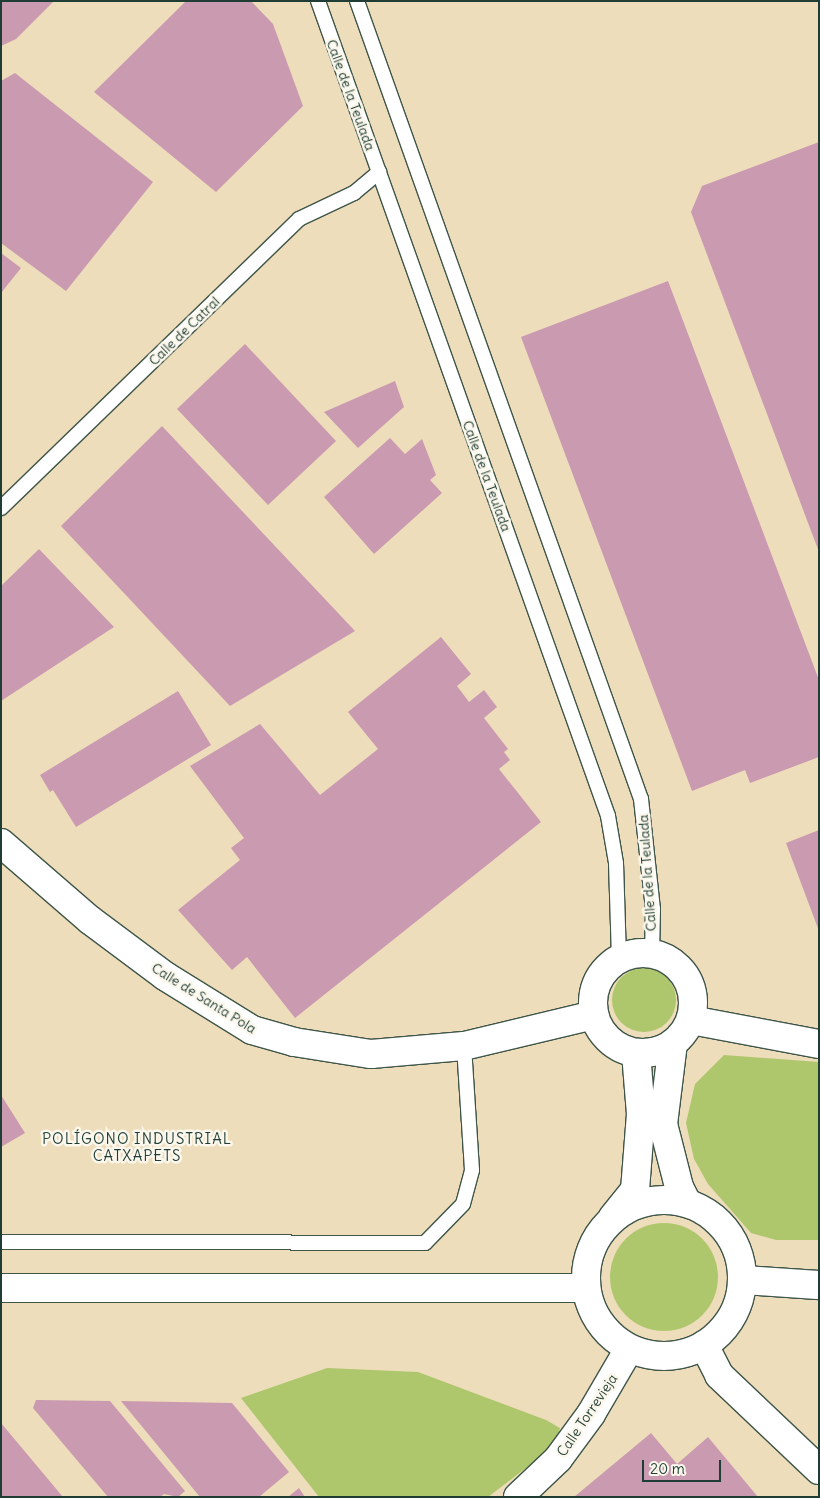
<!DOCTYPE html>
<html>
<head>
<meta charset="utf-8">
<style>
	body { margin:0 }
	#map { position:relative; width:820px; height:1498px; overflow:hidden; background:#edb; font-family:Delius,sans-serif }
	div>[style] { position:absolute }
	.green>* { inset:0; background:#aec76d }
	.round { border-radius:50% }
	.building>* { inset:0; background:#ca9ab0 }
	.roads { filter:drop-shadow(1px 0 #3e5548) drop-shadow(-1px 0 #3e5548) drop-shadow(0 1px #3e5548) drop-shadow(0 -1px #3e5548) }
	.service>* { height:14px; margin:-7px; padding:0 7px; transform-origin:7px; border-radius:7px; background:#fff }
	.minor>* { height:28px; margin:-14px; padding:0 14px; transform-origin:14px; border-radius:14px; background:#fff }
	.minor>.ring { margin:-14px; padding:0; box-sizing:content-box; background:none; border:28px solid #fff; border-radius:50% }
	.tertiary>* { height:28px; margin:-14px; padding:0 14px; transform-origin:14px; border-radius:14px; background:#fff }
	.tertiary>.ring { margin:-14px; padding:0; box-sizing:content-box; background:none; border:28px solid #fff; border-radius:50% }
	span { translate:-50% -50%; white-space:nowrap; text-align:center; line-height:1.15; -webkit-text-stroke:5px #fbf7ec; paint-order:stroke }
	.street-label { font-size:14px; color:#1f3d34 }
	.neighbourhood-label { font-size:15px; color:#1f3d34; letter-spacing:1px }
	.frame { position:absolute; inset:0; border:2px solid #1f3d34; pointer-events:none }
	.scale { position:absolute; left:642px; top:1460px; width:79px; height:22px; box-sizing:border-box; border:2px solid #1f3d34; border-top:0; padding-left:6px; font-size:15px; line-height:18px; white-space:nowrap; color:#1f3d34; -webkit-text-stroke:4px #fbf7ec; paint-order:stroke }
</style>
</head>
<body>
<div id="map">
	<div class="green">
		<div class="round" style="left:612px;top:968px;width:64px;height:64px"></div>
		<div style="clip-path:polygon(724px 1055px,819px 1062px,819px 1240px,776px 1240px,751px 1233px,708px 1184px,694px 1159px,686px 1123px,695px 1084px)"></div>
		<div class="round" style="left:610px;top:1223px;width:108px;height:108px"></div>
		<div style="clip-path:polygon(327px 1368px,418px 1372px,546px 1420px,560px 1428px,555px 1446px,488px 1497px,319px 1497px,241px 1398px)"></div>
	</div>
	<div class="building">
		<div style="clip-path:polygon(1px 1px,54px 1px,16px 39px,1px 46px)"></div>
		<div style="clip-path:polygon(186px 1px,251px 1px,273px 24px,303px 106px,216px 192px,94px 92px)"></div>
		<div style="clip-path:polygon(15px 73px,153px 182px,66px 291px,1px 243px,1px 81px)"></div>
		<div style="clip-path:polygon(819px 142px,819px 552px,691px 212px,702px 186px)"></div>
		<div style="clip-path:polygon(1px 253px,21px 268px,1px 293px)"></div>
		<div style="clip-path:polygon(668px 281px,819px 680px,819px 757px,750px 783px,745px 770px,692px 791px,521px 337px)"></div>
		<div style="clip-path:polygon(245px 344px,336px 441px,268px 505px,177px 409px)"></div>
		<div style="clip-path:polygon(395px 381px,404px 407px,358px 448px,324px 412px)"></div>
		<div style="clip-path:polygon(162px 426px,355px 631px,230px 706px,61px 526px)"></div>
		<div style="clip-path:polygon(390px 438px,405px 454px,422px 439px,436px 475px,430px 480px,442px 493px,374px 554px,324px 497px)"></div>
		<div style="clip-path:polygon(39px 549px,114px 627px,1px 701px,1px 586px)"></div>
		<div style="clip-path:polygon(441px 637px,471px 674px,457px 686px,469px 702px,484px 690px,497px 707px,484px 718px,508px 749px,504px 752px,510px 760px,499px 769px,541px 822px,295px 1018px,247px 957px,232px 970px,178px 910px,240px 860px,231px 848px,244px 838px,190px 766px,260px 724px,320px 795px,378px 749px,348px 712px)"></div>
		<div style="clip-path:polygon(178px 691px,211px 745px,76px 827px,53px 790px,50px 792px,40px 775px)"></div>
		<div style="clip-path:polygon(819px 830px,819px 931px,786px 843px)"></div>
		<div style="clip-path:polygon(1px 1095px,25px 1133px,1px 1147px)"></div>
		<div style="clip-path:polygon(36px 1400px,110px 1401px,185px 1491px,178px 1497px,164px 1494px,160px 1497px,108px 1497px,33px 1408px)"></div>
		<div style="clip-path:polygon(121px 1401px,232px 1403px,289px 1472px,259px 1497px,200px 1497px)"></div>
		<div style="clip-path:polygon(1px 1423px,63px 1497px,1px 1497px)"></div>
		<div style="clip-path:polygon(651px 1433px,677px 1464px,708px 1437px,758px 1497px,574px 1497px)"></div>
		<div style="clip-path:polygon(299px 1488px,305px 1497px,288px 1497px)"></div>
	</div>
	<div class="roads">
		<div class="service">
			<div style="left:318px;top:1px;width:865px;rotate:70.41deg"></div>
			<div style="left:608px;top:816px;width:48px;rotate:80.3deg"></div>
			<div style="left:616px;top:863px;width:96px;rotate:88.2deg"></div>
			<div style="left:357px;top:1px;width:847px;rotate:70.41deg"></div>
			<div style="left:641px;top:799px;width:111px;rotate:83.8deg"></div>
			<div style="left:653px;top:909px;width:44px;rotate:91.3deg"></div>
			<div style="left:1px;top:508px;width:415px;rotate:-44.1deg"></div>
			<div style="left:299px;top:219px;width:61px;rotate:-25.3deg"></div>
			<div style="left:354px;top:193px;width:33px;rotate:-40deg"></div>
			<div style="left:1px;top:1242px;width:424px;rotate:0.1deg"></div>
			<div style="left:425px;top:1243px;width:54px;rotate:-45.7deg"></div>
			<div style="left:463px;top:1204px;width:35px;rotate:-75deg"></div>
			<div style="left:472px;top:1170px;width:124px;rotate:-93.7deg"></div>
		</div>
		<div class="minor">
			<div style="left:1px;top:843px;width:118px;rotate:40.9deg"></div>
			<div style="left:90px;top:920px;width:94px;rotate:36.7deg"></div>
			<div style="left:165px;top:976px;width:102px;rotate:31.8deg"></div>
			<div style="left:252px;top:1030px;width:44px;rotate:15.9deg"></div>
			<div style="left:294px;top:1042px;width:78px;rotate:8.9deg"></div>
			<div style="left:371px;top:1054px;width:93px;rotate:-4.9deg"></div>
			<div style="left:464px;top:1046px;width:134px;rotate:-13.4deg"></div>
			<div class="ring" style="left:593px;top:953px;width:72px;height:72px"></div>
			<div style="left:691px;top:1020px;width:130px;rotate:10.6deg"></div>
			<div style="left:673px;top:1043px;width:82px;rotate:97deg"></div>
			<div style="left:663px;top:1124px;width:65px;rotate:75.7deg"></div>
			<div style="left:679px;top:1187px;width:16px;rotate:63deg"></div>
			<div style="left:613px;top:1217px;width:35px;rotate:-51deg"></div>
			<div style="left:635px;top:1190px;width:76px;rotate:-85.5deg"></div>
			<div style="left:641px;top:1114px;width:61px;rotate:-94.7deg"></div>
			<div style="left:704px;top:1345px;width:34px;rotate:63deg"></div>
			<div style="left:719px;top:1375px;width:138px;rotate:43.5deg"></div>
			<div style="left:518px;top:1497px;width:55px;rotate:-43.5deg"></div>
			<div style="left:558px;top:1459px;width:56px;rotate:-53.7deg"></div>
			<div style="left:591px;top:1414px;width:75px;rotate:-59.7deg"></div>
		</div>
		<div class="tertiary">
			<div class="ring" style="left:586px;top:1200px;width:128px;height:128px"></div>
			<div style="left:743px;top:1280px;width:76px;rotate:3.8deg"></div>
			<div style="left:1px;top:1288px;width:584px"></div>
		</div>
	</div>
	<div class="street-label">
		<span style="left:351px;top:95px;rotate:70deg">Calle de la Teulada</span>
		<span style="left:184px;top:331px;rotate:-44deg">Calle de Catral</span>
		<span style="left:487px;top:476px;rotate:70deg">Calle de la Teulada</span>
		<span style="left:647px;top:873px;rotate:-94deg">Calle de la Teulada</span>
		<span style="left:204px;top:998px;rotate:32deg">Calle de Santa Pola</span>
		<span style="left:587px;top:1415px;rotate:-56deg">Calle Torrevieja</span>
	</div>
	<div class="neighbourhood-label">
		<span style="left:137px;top:1147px">POLÍGONO INDUSTRIAL<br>CATXAPETS</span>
	</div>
	<div class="frame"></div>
	<div class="scale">20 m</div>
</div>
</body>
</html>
